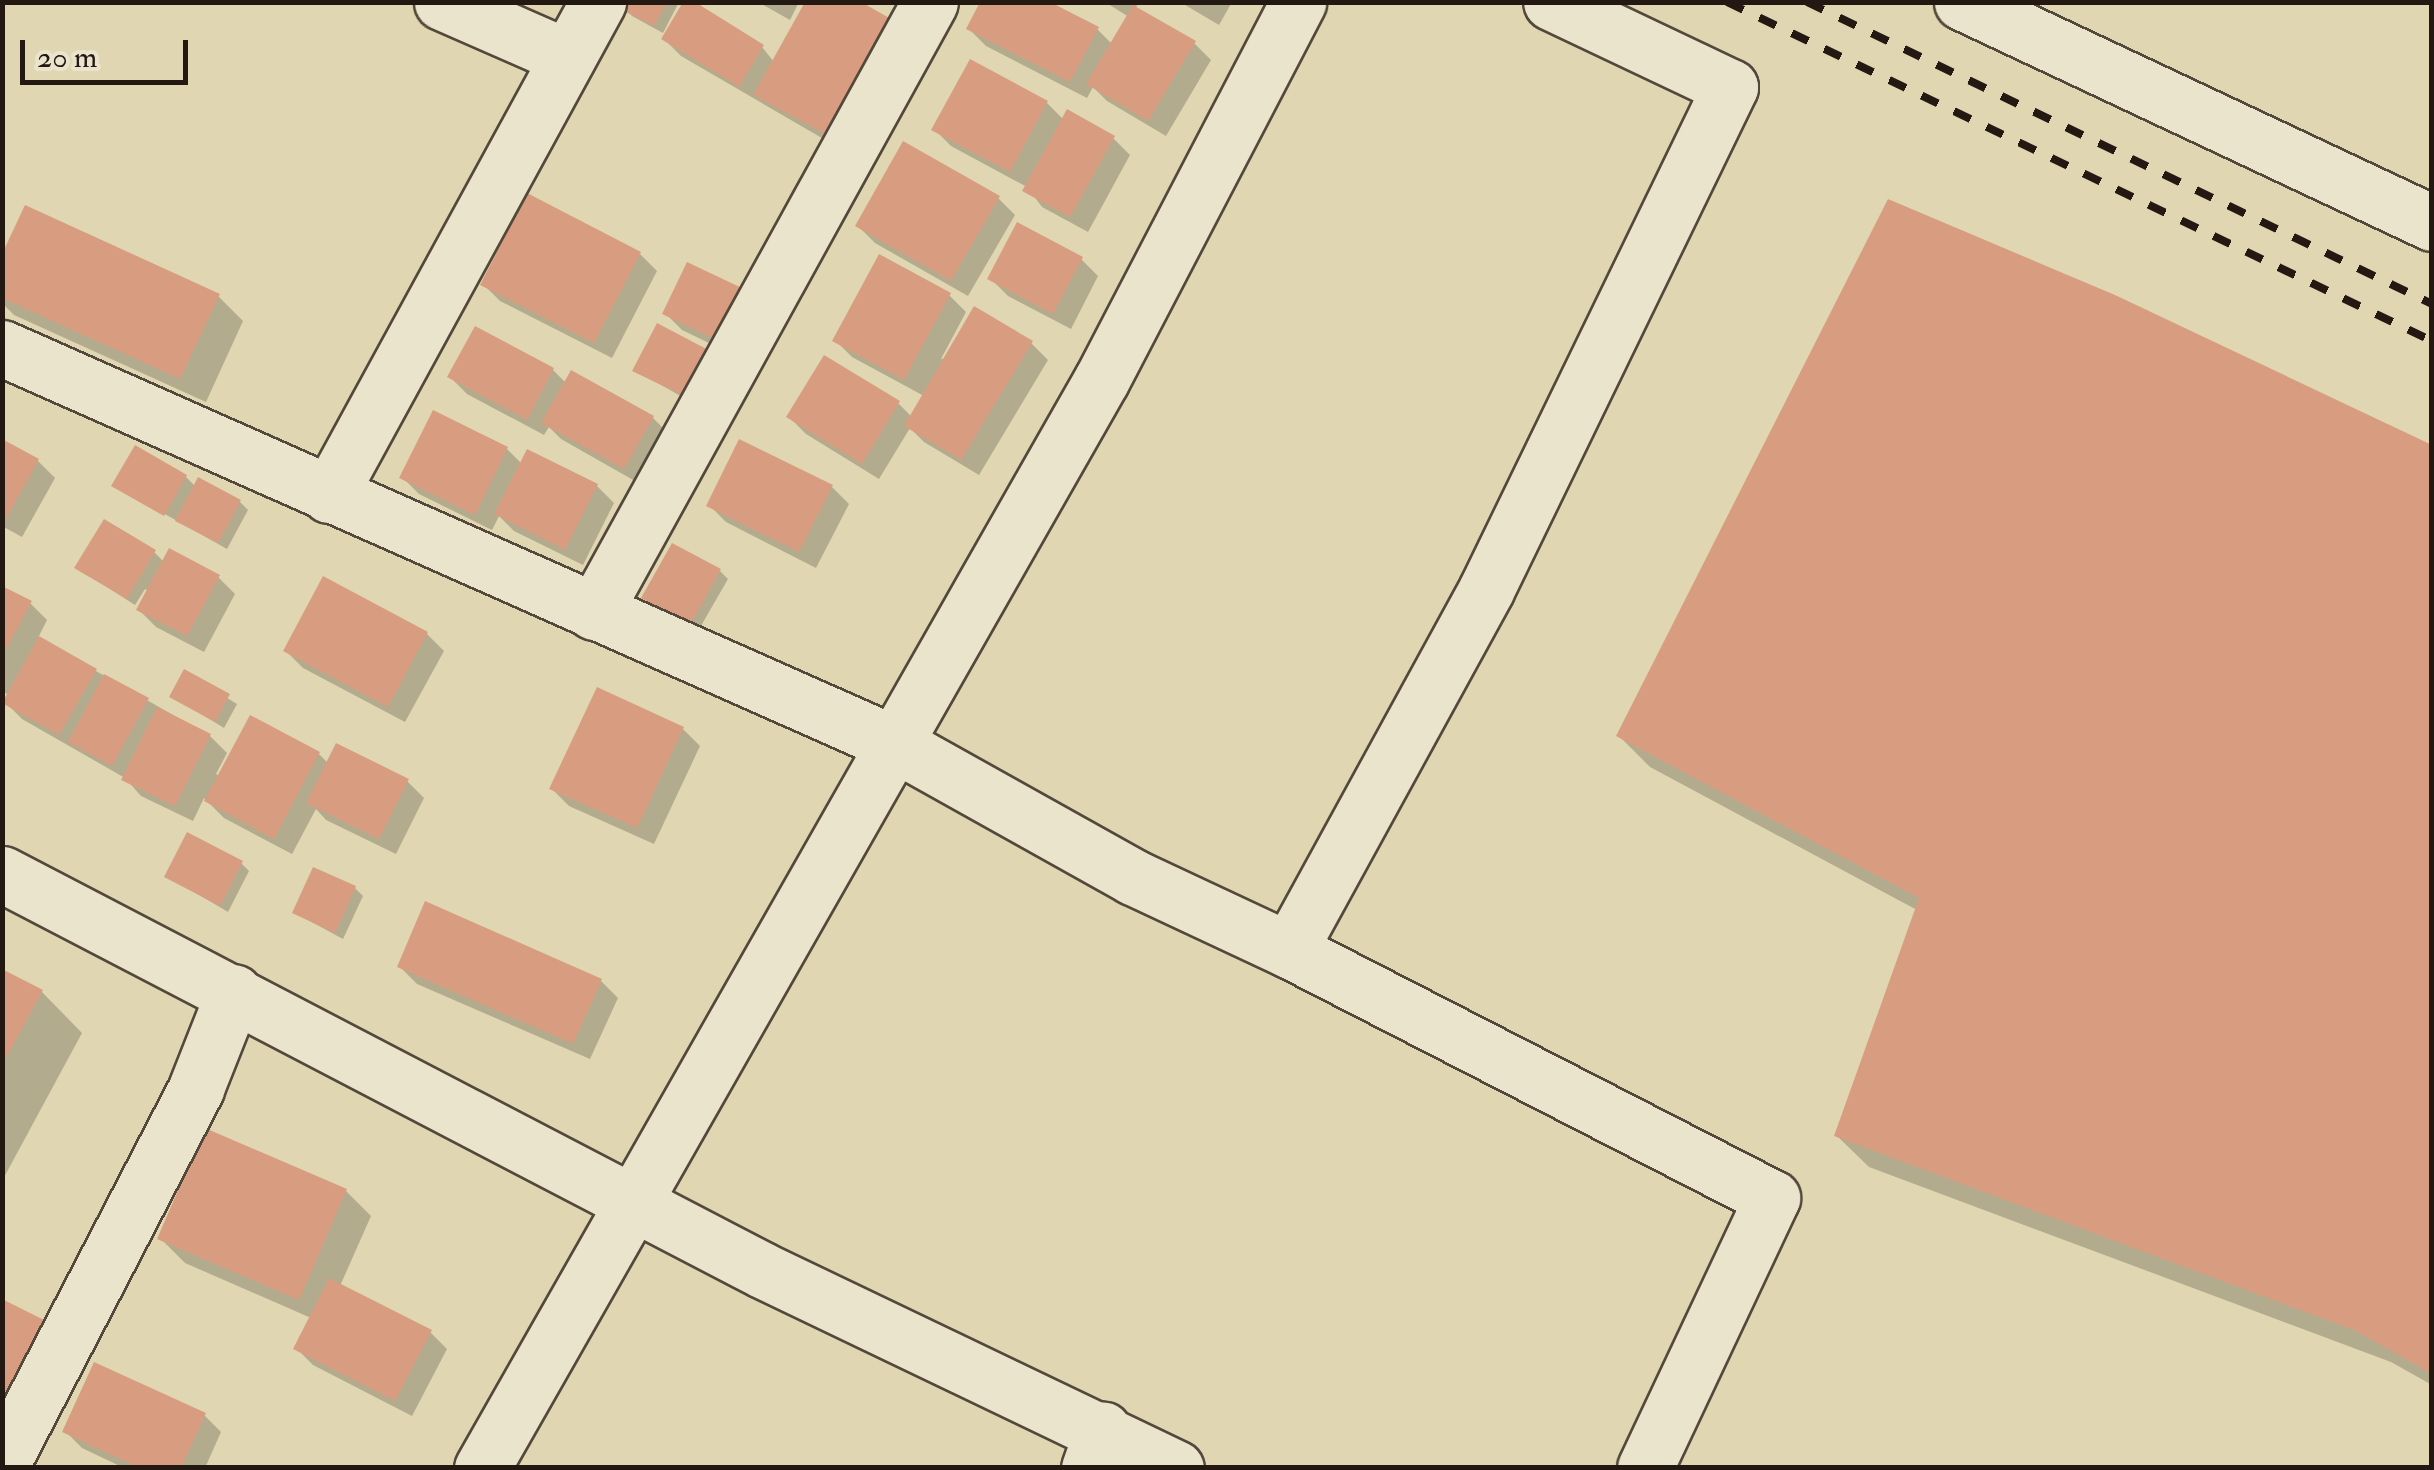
<!DOCTYPE html>
<html>
<head>
<meta charset="utf-8">
<style>
	body { margin:0 }
	#map { position:relative; width:2434px; height:1470px; overflow:hidden; background:#e0d6b2; font-family:"IM FELL Double Pica",serif }
	div>[style] { position:absolute }
	.shadow>* { inset:0; background:#0003 }
	.building>* { inset:0; background:#d89d80 }
	.roads { filter:drop-shadow(2px 0 #53483b) drop-shadow(-2px 0 #53483b) drop-shadow(0 2px #53483b) drop-shadow(0 -2px #53483b) }
	.minor>* { height:55px; margin:-27.5px; padding:0 27.5px; transform-origin:27.5px; border-radius:27.5px; background:#ebe4cd }
	.tertiary>* { height:55px; margin:-27.5px; padding:0 27.5px; transform-origin:27.5px; border-radius:27.5px; background:#ebe4cd }
	.rail>* { height:8px; margin-top:-4px; transform-origin:0; background:repeating-linear-gradient(90deg,#241813 0 18px,transparent 0 36px) }
	span { translate:-50% -50%; white-space:nowrap; text-align:center; line-height:1.15; -webkit-text-stroke:10px #ebe4cd; paint-order:stroke }
	.frame { position:absolute; inset:0; border:5px solid #241813; pointer-events:none }
	.scale { position:absolute; left:20px; top:40px; width:168px; height:45px; box-sizing:border-box; border:5px solid #241813; border-top:0; padding-left:12px; font-size:30px; line-height:35px; white-space:nowrap; color:#241813; -webkit-text-stroke:8px #ebe4cd; paint-order:stroke }
</style>
</head>
<body>
<div id="map">
	<div class="shadow">
		<div style="clip-path:polygon(626px 2px,679px 2px,663px 33px,632px 16px,624px 8px)"></div>
		<div style="clip-path:polygon(758px 2px,799px 2px,790px 20px)"></div>
		<div style="clip-path:polygon(1105px 2px,1139px 2px,1135px 9px,1194px 43px,1211px 60px,1166px 136px,1107px 101px,1093px 87px,1087px 98px,986px 46px,969px 29px,1097px 29px,1113px 45px,1129px 17px)"></div>
		<div style="clip-path:polygon(1180px 2px,1232px 2px,1219px 25px)"></div>
		<div style="clip-path:polygon(664px 39px,762px 47px,846px 152px,681px 56px)"></div>
		<div style="clip-path:polygon(1047px 103px,1064px 120px,1113px 138px,1130px 155px,1088px 232px,1042px 207px,1027px 187px,951px 146px,934px 129px)"></div>
		<div style="clip-path:polygon(998px 198px,1015px 215px,968px 296px,875px 243px,858px 226px)"></div>
		<div style="clip-path:polygon(640px 254px,657px 271px,612px 358px,500px 301px,483px 284px)"></div>
		<div style="clip-path:polygon(1081px 259px,1098px 276px,1071px 329px,1008px 296px,991px 279px)"></div>
		<div style="clip-path:polygon(2px 260px,218px 296px,243px 321px,206px 402px,14px 315px,2px 303px)"></div>
		<div style="clip-path:polygon(688px 266px,738px 357px,682px 330px,665px 313px)"></div>
		<div style="clip-path:polygon(949px 295px,966px 312px,941px 359px,1031px 343px,1048px 360px,979px 475px,924px 442px,910px 428px,879px 479px,806px 434px,789px 417px,898px 403px,912px 417px,924px 396px,852px 357px,835px 340px)"></div>
		<div style="clip-path:polygon(658px 326px,698px 406px,635px 370px)"></div>
		<div style="clip-path:polygon(553px 370px,566px 383px,653px 418px,670px 435px,642px 485px,561px 439px,549px 427px,544px 435px,467px 394px,450px 377px)"></div>
		<div style="clip-path:polygon(2px 441px,38px 461px,55px 478px,22px 537px,2px 526px)"></div>
		<div style="clip-path:polygon(2432px 448px,2432px 1385px,2391px 1362px,1869px 1167px,1837px 1136px,1917px 910px,1650px 767px,1619px 736px)"></div>
		<div style="clip-path:polygon(507px 449px,522px 464px,597px 486px,614px 503px,583px 565px,514px 531px,499px 516px,492px 530px,419px 494px,402px 477px)"></div>
		<div style="clip-path:polygon(186px 477px,196px 487px,240px 502px,248px 510px,227px 549px,115px 486px)"></div>
		<div style="clip-path:polygon(832px 487px,849px 504px,816px 568px,726px 522px,709px 505px)"></div>
		<div style="clip-path:polygon(154px 552px,164px 562px,218px 577px,235px 594px,204px 652px,156px 627px,139px 610px,149px 591px,145px 589px,135px 605px,77px 568px)"></div>
		<div style="clip-path:polygon(720px 571px,728px 579px,698px 631px,644px 598px)"></div>
		<div style="clip-path:polygon(2px 589px,30px 603px,47px 620px,38px 638px,210px 736px,227px 753px,216px 774px,220px 776px,319px 754px,329px 764px,407px 781px,424px 798px,396px 854px,326px 820px,316px 809px,292px 854px,224px 818px,204px 798px,193px 821px,141px 796px,125px 778px,22px 719px,5px 702px,9px 695px,2px 691px)"></div>
		<div style="clip-path:polygon(427px 634px,444px 651px,405px 722px,303px 668px,286px 651px)"></div>
		<div style="clip-path:polygon(185px 672px,237px 704px,224px 728px,172px 696px)"></div>
		<div style="clip-path:polygon(683px 729px,700px 746px,654px 844px,569px 806px,552px 789px)"></div>
		<div style="clip-path:polygon(241px 863px,249px 871px,228px 912px,167px 876px)"></div>
		<div style="clip-path:polygon(355px 888px,363px 896px,343px 939px,295px 913px)"></div>
		<div style="clip-path:polygon(400px 967px,601px 981px,618px 998px,590px 1059px,417px 984px)"></div>
		<div style="clip-path:polygon(2px 972px,42px 992px,82px 1033px,2px 1181px)"></div>
		<div style="clip-path:polygon(346px 1191px,371px 1216px,340px 1286px,430px 1332px,447px 1349px,412px 1416px,313px 1365px,296px 1348px,311px 1318px,185px 1263px,160px 1238px)"></div>
		<div style="clip-path:polygon(204px 1415px,221px 1432px,205px 1468px,124px 1468px,82px 1448px,65px 1431px)"></div>
	</div>
	<div class="building">
		<div style="clip-path:polygon(624px 2px,667px 2px,654px 26px,620px 9px)"></div>
		<div style="clip-path:polygon(683px 2px,695px 2px,764px 45px,739px 87px,661px 39px)"></div>
		<div style="clip-path:polygon(805px 2px,861px 2px,893px 20px,829px 136px,753px 95px)"></div>
		<div style="clip-path:polygon(980px 2px,1050px 2px,1099px 27px,1070px 82px,966px 29px)"></div>
		<div style="clip-path:polygon(1133px 5px,1196px 41px,1148px 121px,1086px 84px)"></div>
		<div style="clip-path:polygon(970px 59px,1048px 101px,1010px 172px,931px 130px)"></div>
		<div style="clip-path:polygon(1067px 109px,1115px 136px,1070px 217px,1022px 191px)"></div>
		<div style="clip-path:polygon(903px 141px,1000px 196px,951px 281px,855px 226px)"></div>
		<div style="clip-path:polygon(527px 193px,641px 252px,594px 343px,480px 285px)"></div>
		<div style="clip-path:polygon(1888px 199px,2115px 295px,2432px 445px,2432px 1374px,2356px 1331px,1834px 1136px,1919px 898px,1616px 736px)"></div>
		<div style="clip-path:polygon(25px 205px,220px 294px,180px 379px,2px 298px,2px 254px)"></div>
		<div style="clip-path:polygon(1017px 222px,1083px 257px,1053px 314px,987px 279px)"></div>
		<div style="clip-path:polygon(879px 254px,951px 293px,904px 380px,832px 341px)"></div>
		<div style="clip-path:polygon(687px 262px,746px 290px,721px 342px,662px 314px)"></div>
		<div style="clip-path:polygon(974px 306px,1033px 341px,961px 460px,904px 426px)"></div>
		<div style="clip-path:polygon(657px 323px,714px 353px,690px 399px,632px 371px)"></div>
		<div style="clip-path:polygon(475px 326px,554px 368px,527px 420px,447px 377px)"></div>
		<div style="clip-path:polygon(824px 355px,900px 401px,862px 464px,786px 417px)"></div>
		<div style="clip-path:polygon(571px 370px,654px 416px,624px 469px,541px 423px)"></div>
		<div style="clip-path:polygon(433px 410px,508px 447px,475px 515px,399px 478px)"></div>
		<div style="clip-path:polygon(2px 439px,39px 459px,2px 526px)"></div>
		<div style="clip-path:polygon(739px 439px,833px 485px,799px 552px,706px 506px)"></div>
		<div style="clip-path:polygon(135px 445px,187px 475px,164px 516px,111px 486px)"></div>
		<div style="clip-path:polygon(527px 449px,598px 484px,565px 550px,494px 514px)"></div>
		<div style="clip-path:polygon(198px 477px,241px 500px,218px 543px,175px 521px)"></div>
		<div style="clip-path:polygon(104px 519px,156px 550px,127px 599px,74px 568px)"></div>
		<div style="clip-path:polygon(672px 543px,721px 569px,690px 625px,641px 598px)"></div>
		<div style="clip-path:polygon(169px 548px,220px 575px,187px 636px,136px 610px)"></div>
		<div style="clip-path:polygon(323px 576px,428px 632px,388px 707px,283px 651px)"></div>
		<div style="clip-path:polygon(2px 586px,32px 601px,2px 657px)"></div>
		<div style="clip-path:polygon(39px 636px,97px 669px,59px 735px,2px 703px)"></div>
		<div style="clip-path:polygon(184px 669px,230px 694px,215px 722px,169px 697px)"></div>
		<div style="clip-path:polygon(104px 674px,149px 698px,112px 766px,68px 742px)"></div>
		<div style="clip-path:polygon(597px 687px,684px 727px,637px 828px,549px 789px)"></div>
		<div style="clip-path:polygon(157px 707px,211px 734px,175px 806px,121px 780px)"></div>
		<div style="clip-path:polygon(250px 715px,320px 752px,274px 839px,204px 801px)"></div>
		<div style="clip-path:polygon(336px 743px,409px 779px,379px 839px,306px 803px)"></div>
		<div style="clip-path:polygon(187px 832px,243px 861px,220px 906px,164px 877px)"></div>
		<div style="clip-path:polygon(313px 867px,356px 886px,335px 933px,292px 913px)"></div>
		<div style="clip-path:polygon(425px 901px,602px 979px,573px 1044px,397px 967px)"></div>
		<div style="clip-path:polygon(2px 969px,43px 990px,2px 1065px)"></div>
		<div style="clip-path:polygon(205px 1128px,347px 1189px,299px 1300px,157px 1239px)"></div>
		<div style="clip-path:polygon(329px 1278px,432px 1330px,395px 1401px,293px 1349px)"></div>
		<div style="clip-path:polygon(2px 1299px,60px 1328px,2px 1409px)"></div>
		<div style="clip-path:polygon(94px 1362px,206px 1413px,181px 1468px,140px 1468px,62px 1432px)"></div>
	</div>
	<div class="roads">
		<div class="minor">
			<div style="left:442px;top:2px;width:137px;rotate:23.7deg"></div>
			<div style="left:1962px;top:2px;width:519px;rotate:25.18deg"></div>
			<div style="left:2px;top:348px;width:977px;rotate:23.91deg"></div>
			<div style="left:895px;top:744px;width:273px;rotate:29.2deg"></div>
			<div style="left:1133px;top:877px;width:172px;rotate:25.1deg"></div>
			<div style="left:1289px;top:950px;width:543px;rotate:27.18deg"></div>
			<div style="left:1772px;top:1198px;width:298px;rotate:115.2deg"></div>
			<div style="left:329px;top:495px;width:562px;rotate:-61.38deg"></div>
			<div style="left:594px;top:612px;width:696px;rotate:-61.15deg"></div>
			<div style="left:1289px;top:950px;width:410px;rotate:-61.3deg"></div>
			<div style="left:1486px;top:590px;width:559px;rotate:-64.12deg"></div>
			<div style="left:1730px;top:87px;width:198px;rotate:-154.6deg"></div>
			<div style="left:2px;top:1463px;width:422px;rotate:-62.6deg"></div>
			<div style="left:196px;top:1088px;width:103px;rotate:-68.4deg"></div>
			<div style="left:1089px;top:1468px;width:41px;rotate:-70.3deg"></div>
		</div>
		<div class="tertiary">
			<div style="left:2px;top:874px;width:857px;rotate:27.52deg"></div>
			<div style="left:762px;top:1270px;width:459px;rotate:25.6deg"></div>
			<div style="left:482px;top:1468px;width:1253px;rotate:-60.35deg"></div>
			<div style="left:1102px;top:379px;width:425px;rotate:-62.5deg"></div>
		</div>
	</div>
	<div class="rail">
		<div style="left:1727px;top:2px;width:782px;rotate:25.68deg"></div>
		<div style="left:1807px;top:2px;width:694px;rotate:25.79deg"></div>
	</div>
	<div class="frame"></div>
	<div class="scale">20 m</div>
</div>
</body>
</html>
